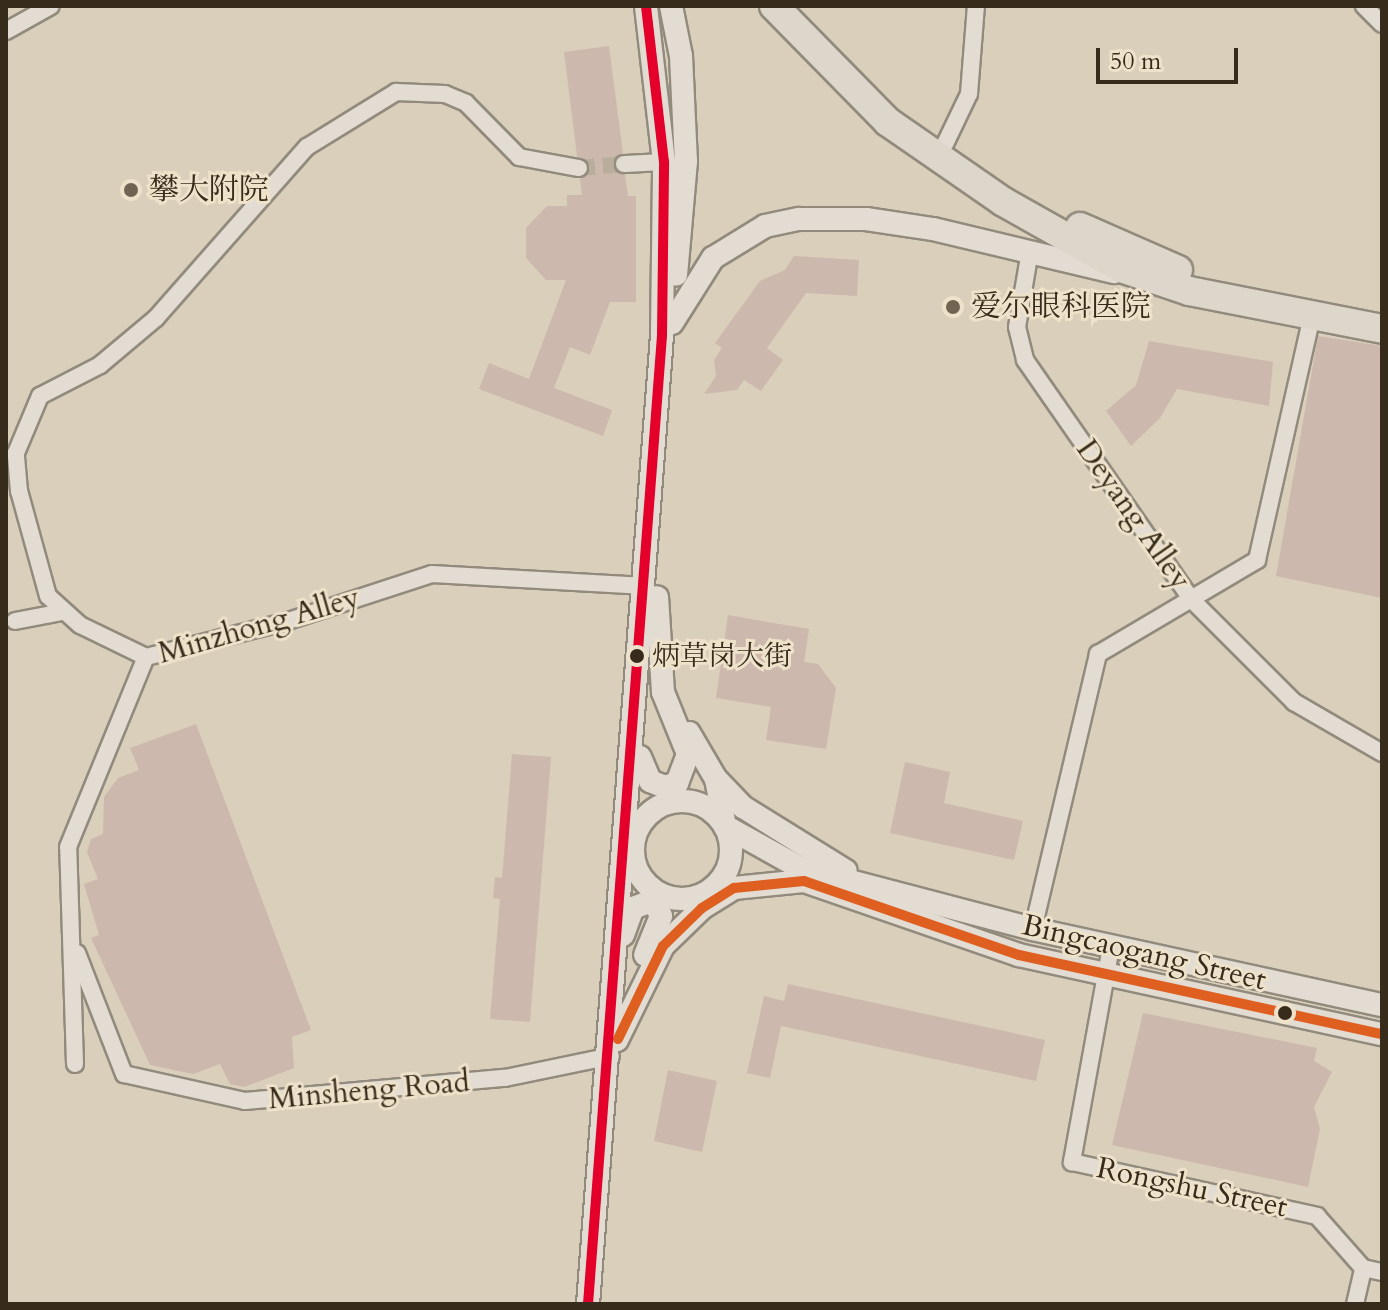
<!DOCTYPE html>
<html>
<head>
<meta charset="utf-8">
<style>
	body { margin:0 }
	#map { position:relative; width:1388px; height:1310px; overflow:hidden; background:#dacfbb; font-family:Cardo,"Noto Serif SC",serif }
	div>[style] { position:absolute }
	.building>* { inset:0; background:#cdb8ad }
	.street-tunnel>* { height:16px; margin-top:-8px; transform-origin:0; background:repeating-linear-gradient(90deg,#b9ae9b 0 16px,transparent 0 24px) }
	.roads { filter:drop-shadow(2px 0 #928b7d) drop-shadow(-2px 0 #928b7d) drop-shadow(0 2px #928b7d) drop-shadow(0 -2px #928b7d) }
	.street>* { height:16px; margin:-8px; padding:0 8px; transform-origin:8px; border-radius:8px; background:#e2dcd2 }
	.secondary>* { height:22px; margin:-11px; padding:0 11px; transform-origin:11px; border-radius:11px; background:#e2dcd2 }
	.secondary>.ring { margin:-11px; padding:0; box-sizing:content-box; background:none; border:22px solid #e2dcd2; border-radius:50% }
	.highway>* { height:28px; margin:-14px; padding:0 14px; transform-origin:14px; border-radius:14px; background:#ddd7cb }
	.bus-1>* { height:10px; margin:-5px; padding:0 5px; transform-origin:5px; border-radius:5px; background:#df5f21 }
	.bus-2>* { height:10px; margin:-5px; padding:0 5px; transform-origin:5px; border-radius:5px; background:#e4002b }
	.dots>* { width:22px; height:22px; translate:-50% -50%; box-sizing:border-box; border:4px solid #efe2ca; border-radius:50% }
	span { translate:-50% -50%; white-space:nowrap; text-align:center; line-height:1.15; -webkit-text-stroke:6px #efe2ca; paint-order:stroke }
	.bus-label { font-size:28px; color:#372b1b }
	.left { translate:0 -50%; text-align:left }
	.poi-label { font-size:30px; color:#372b1b }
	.street-label { font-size:30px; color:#372b1b }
	.frame { position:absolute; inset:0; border:8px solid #372b1b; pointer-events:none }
	.scale { position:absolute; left:1096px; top:48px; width:142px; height:36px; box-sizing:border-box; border:4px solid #372b1b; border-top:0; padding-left:10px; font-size:24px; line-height:28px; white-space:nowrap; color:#372b1b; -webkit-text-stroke:6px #efe2ca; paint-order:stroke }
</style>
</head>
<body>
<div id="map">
	<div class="building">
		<div style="clip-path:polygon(609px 46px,623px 153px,613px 165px,625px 175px,628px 196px,636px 196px,636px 302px,610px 302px,590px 355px,570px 347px,554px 388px,612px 410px,603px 436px,479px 389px,489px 363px,529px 379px,566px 280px,546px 280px,526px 258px,526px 228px,547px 206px,567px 206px,567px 195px,582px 195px,580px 179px,590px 169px,577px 156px,564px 52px)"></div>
		<div style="clip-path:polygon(794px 256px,859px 260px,857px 296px,806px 293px,767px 348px,783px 360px,761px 391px,744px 380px,737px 390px,704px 394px,716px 376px,714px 360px,722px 348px,715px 343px,760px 281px,785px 270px)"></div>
		<div style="clip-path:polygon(1318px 336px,1382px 346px,1382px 598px,1276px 576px)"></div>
		<div style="clip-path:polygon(1149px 341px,1273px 362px,1269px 406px,1177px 389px,1160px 418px,1131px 446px,1106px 411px,1136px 385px)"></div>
		<div style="clip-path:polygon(728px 615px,809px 629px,804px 662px,818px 664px,836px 688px,826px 749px,766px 740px,771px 707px,716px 698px)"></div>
		<div style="clip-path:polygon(196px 724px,311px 1030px,292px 1037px,294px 1068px,244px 1087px,230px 1084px,220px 1064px,193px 1074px,150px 1065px,91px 938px,99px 935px,84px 884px,98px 879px,87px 852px,91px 839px,103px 834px,104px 797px,118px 778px,139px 770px,130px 748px)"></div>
		<div style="clip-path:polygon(512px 754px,551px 757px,530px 1022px,490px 1019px,500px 899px,493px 898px,495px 877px,502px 878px)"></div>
		<div style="clip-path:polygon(905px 762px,950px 772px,944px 803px,1023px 821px,1014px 860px,890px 833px)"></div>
		<div style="clip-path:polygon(788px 984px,1045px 1040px,1036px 1081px,781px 1026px,770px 1078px,747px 1073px,764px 996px,784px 1001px)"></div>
		<div style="clip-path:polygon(1143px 1013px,1317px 1048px,1314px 1061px,1332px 1072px,1314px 1107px,1320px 1129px,1308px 1187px,1112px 1145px)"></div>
		<div style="clip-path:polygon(668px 1070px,717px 1081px,702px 1152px,654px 1141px)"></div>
	</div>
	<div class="street-tunnel">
		<div style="left:579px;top:168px;width:45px;rotate:-5.1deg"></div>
	</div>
	<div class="roads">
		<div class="street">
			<div style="left:1364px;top:6px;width:25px;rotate:45deg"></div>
			<div style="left:6px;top:31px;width:51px;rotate:-29.1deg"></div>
			<div style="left:945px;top:144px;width:55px;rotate:-64.4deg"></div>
			<div style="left:969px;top:94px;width:88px;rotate:-85.5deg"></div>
			<div style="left:624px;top:164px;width:40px;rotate:-2.9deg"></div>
			<div style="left:1030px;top:251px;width:77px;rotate:99.7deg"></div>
			<div style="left:1017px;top:327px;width:34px;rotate:76deg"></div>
			<div style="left:1025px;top:360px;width:291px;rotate:55.2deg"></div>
			<div style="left:1191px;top:599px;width:146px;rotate:45deg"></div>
			<div style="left:1294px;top:702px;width:102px;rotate:30.1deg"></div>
			<div style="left:15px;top:621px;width:48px;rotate:-10.8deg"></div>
			<div style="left:146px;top:657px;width:73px;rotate:-154.1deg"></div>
			<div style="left:80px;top:625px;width:43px;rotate:-137.8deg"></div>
			<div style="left:48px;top:596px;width:109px;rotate:-105.4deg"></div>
			<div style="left:19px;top:491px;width:38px;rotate:-95deg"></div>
			<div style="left:16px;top:453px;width:62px;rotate:-67.2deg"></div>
			<div style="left:40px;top:396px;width:68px;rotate:-27.3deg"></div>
			<div style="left:100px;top:365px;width:73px;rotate:-40deg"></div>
			<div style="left:156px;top:318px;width:228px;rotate:-48.6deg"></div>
			<div style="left:307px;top:147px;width:105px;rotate:-31.7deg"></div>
			<div style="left:396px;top:92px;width:49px;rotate:2.3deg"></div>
			<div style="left:445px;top:94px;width:23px;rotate:23deg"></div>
			<div style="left:466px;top:103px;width:76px;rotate:45.5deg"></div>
			<div style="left:519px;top:157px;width:61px;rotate:10.4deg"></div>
			<div style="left:1033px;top:929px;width:283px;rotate:-76.7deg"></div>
			<div style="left:1098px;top:654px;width:185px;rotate:-30.6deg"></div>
			<div style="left:1257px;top:560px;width:251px;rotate:-77.3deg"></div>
			<div style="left:1111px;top:947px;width:219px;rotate:100.3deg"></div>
			<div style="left:1072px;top:1162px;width:251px;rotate:12.4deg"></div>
			<div style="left:1317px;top:1216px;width:69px;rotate:48.5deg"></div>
			<div style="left:1363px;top:1268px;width:19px;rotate:12deg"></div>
			<div style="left:77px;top:953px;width:130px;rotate:68.8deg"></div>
			<div style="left:124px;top:1074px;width:124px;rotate:12.6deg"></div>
			<div style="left:245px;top:1101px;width:261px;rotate:-5.1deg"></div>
			<div style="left:505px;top:1078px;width:108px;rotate:-11.7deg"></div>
			<div style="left:75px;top:1064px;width:217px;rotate:-91.8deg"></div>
			<div style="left:68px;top:847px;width:205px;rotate:-67.7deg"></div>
			<div style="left:146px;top:657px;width:146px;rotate:-14.2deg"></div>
			<div style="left:288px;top:621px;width:151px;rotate:-18.1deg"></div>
			<div style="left:432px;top:574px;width:214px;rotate:3.2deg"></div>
			<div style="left:1355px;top:1304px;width:37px;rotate:-77deg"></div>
		</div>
		<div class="secondary">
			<div style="left:671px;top:6px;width:51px;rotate:78.7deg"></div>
			<div style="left:681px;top:56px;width:105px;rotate:87.3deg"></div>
			<div style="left:686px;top:161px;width:114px;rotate:95deg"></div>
			<div style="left:672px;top:323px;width:77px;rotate:-57.8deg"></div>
			<div style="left:713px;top:258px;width:61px;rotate:-31.6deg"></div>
			<div style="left:765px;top:226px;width:35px;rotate:-12deg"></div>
			<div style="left:799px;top:219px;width:67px"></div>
			<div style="left:866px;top:219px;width:68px;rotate:8.5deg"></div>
			<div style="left:933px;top:229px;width:186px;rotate:13.4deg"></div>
			<div style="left:689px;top:733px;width:53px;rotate:59.6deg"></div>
			<div style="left:716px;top:779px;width:39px;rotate:46deg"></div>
			<div style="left:743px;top:807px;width:121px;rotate:31.9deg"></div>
			<div style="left:640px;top:757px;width:26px;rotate:67deg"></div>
			<div style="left:650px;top:781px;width:16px;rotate:22deg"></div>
			<div style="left:665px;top:787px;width:13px;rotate:-18deg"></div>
			<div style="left:677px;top:783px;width:31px;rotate:-69deg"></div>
			<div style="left:688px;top:754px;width:67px;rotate:-112deg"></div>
			<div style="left:663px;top:692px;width:95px;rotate:-93.6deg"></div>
			<div style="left:716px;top:779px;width:48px;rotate:79.2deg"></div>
			<div style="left:725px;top:826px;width:86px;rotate:29.2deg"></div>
			<div style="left:800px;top:868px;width:241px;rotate:14.7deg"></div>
			<div style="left:1033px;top:929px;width:357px;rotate:12.3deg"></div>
			<div class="ring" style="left:633px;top:801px;width:76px;height:76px"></div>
			<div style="left:623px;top:935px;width:29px;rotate:-70deg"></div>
			<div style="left:633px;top:908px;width:17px;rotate:-21deg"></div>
			<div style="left:649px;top:902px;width:8px;rotate:30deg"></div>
			<div style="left:656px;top:906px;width:11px;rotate:63deg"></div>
			<div style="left:661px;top:916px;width:42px;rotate:112.3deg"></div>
			<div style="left:617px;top:1040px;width:105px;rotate:-63.9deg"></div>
			<div style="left:663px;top:946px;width:54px;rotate:-44.3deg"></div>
			<div style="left:702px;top:908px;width:38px;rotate:-32deg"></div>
			<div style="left:734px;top:888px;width:70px;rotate:-5.7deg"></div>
			<div style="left:804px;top:881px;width:227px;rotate:19deg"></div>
			<div style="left:1019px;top:955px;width:371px;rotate:12.3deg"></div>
			<div style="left:588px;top:1304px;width:972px;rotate:-85.63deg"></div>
			<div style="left:662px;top:335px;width:173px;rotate:-89.3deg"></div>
			<div style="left:664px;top:162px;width:157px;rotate:-96.6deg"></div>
		</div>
		<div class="highway">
			<div style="left:774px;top:6px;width:163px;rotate:45.5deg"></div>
			<div style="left:888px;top:122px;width:139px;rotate:34.7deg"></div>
			<div style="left:1002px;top:201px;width:137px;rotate:29.4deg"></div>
			<div style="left:1121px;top:268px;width:72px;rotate:18.7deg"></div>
			<div style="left:1189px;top:291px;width:197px;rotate:11.1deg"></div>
			<div style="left:1080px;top:227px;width:107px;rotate:23.7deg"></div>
		</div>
	</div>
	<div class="bus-1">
		<div style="left:618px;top:1039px;width:103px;rotate:-64.2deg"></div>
		<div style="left:663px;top:946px;width:54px;rotate:-44.3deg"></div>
		<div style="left:702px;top:908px;width:38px;rotate:-32deg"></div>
		<div style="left:734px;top:888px;width:70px;rotate:-5.7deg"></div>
		<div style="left:804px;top:881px;width:227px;rotate:19deg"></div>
		<div style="left:1019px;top:955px;width:371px;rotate:12.3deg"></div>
	</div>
	<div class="bus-2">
		<div style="left:588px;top:1304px;width:972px;rotate:-85.63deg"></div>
		<div style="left:662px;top:335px;width:173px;rotate:-89.3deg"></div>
		<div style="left:664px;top:162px;width:157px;rotate:-96.6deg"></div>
	</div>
	<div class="dots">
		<div style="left:131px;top:190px;background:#706453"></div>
		<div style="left:953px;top:307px;background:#706453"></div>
		<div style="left:637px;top:656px;background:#372b1b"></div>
		<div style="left:1285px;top:1013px;background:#372b1b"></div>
	</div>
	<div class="bus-label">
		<span class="left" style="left:652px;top:656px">炳草岗大街</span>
	</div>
	<div class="poi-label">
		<span class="left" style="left:149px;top:190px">攀大附院</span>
		<span class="left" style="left:971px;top:307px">爱尔眼科医院</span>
	</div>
	<div class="street-label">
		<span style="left:1133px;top:515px;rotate:55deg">Deyang Alley</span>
		<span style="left:259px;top:626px;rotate:-16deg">Minzhong Alley</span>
		<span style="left:1144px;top:953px;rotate:13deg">Bingcaogang Street</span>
		<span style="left:369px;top:1091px;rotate:-5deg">Minsheng Road</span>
		<span style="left:1192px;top:1188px;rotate:12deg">Rongshu Street</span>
	</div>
	<div class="frame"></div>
	<div class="scale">50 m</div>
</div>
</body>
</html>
